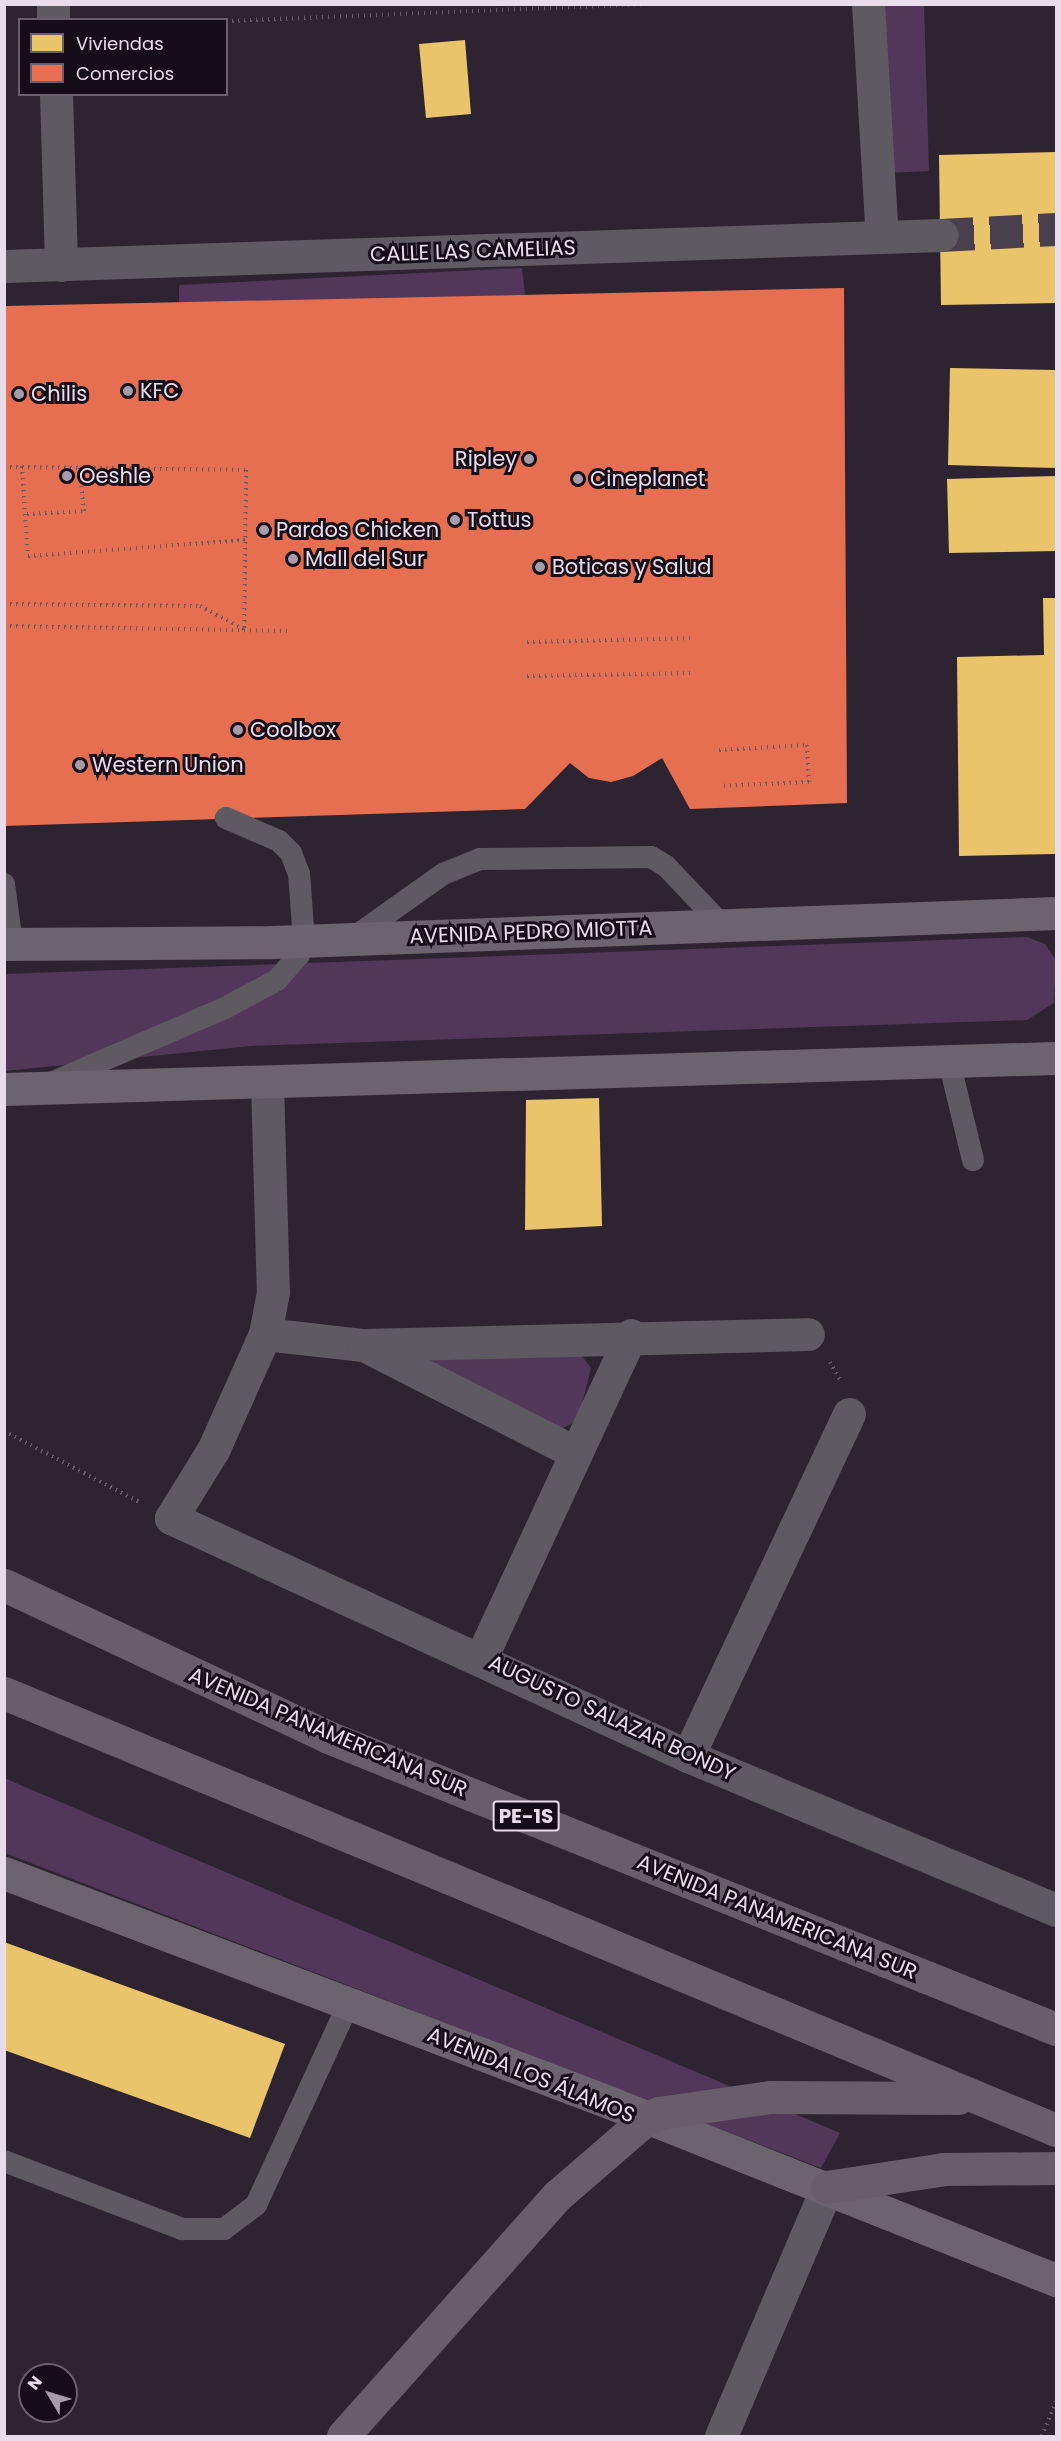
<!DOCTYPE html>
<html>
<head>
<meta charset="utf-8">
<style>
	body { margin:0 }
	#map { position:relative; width:1061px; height:2441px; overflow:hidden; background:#2e2431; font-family:Poppins,sans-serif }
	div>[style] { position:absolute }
	.green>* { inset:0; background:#53375b }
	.homes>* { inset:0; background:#e9c46a }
	.round { border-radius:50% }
	.shops>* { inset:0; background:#e76f51 }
	.street-tunnel>* { height:33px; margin-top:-16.5px; transform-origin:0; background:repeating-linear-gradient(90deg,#4a404d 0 33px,transparent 0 49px) }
	.path>* { height:4px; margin-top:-2px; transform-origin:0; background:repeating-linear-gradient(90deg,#635c64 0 1.5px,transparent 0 6px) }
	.lane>* { height:22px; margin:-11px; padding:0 11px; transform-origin:11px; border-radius:11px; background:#5f5961 }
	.street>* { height:33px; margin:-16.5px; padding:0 16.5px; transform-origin:16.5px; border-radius:16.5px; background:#5f5961 }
	.secondary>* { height:33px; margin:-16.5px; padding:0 16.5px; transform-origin:16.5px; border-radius:16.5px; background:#6b636d }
	.highway>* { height:33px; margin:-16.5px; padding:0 16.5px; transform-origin:16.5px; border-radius:16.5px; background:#685e6a }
	.dots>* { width:16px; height:16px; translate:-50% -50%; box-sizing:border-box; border:3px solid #150d17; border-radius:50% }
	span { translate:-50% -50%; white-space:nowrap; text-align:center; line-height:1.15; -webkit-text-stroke:6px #150d17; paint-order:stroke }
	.shield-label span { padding:2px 4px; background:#150d17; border:2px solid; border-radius:4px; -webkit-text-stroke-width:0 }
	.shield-label { font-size:20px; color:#e8dceb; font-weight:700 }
	.street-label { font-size:21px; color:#e8dceb }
	.poi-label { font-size:21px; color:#e8dceb }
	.left { translate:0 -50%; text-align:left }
	.right { translate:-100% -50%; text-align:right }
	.frame { position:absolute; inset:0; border:6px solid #e8dceb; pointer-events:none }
	.legend { position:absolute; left:18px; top:18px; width:210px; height:78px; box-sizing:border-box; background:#150d17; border:2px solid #69606c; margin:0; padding:8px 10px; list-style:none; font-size:18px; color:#e8dceb }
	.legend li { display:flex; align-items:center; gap:12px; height:30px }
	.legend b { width:30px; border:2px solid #69606c }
	.north { position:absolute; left:18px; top:2363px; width:60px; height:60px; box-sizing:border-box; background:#150d17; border:2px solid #69606c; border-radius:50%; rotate:308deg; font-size:16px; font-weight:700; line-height:24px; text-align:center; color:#e8dceb }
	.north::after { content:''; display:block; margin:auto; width:21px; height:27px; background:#a79caa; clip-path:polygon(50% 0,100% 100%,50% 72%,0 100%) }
</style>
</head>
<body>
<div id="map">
	<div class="green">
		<div style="clip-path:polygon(882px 5px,924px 5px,929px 171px,887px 173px)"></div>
		<div style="clip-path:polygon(522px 268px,525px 295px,179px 305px,179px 285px)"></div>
		<div style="clip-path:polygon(1027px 937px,1045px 944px,1056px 960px,1054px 1003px,1027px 1020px,250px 1046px,5px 1071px,4px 974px)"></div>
		<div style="clip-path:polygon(431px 1352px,579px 1352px,591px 1368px,578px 1420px,556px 1432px,427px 1361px)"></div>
		<div style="clip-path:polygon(4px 1778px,840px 2133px,821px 2168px,5px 1853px)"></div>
	</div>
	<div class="homes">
		<div style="clip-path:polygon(465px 40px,471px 114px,426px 118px,419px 44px)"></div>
		<div style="clip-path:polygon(1056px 152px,1056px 303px,941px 305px,939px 155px)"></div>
		<div style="clip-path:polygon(950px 368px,1056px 370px,1056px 468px,948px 465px)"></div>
		<div style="clip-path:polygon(1056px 476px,1056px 551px,949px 553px,947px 479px)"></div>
		<div class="round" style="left:209px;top:488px;width:30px;height:30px"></div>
		<div style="clip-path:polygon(1043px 598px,1056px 598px,1056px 854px,959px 856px,957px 657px,1044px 655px)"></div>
		<div style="clip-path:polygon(599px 1098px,602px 1226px,525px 1230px,526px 1100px)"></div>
		<div style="clip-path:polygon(4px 1942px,285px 2044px,250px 2138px,4px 2050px)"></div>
	</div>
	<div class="shops">
		<div style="clip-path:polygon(844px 288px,847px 803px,690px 809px,662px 758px,633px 776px,611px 782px,589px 778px,570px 763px,525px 809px,4px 826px,4px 306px)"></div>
	</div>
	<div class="street-tunnel">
		<div style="left:941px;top:235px;width:115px;rotate:-3deg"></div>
	</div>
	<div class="path">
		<div style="left:226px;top:21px;width:418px;rotate:-2.3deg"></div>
		<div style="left:22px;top:466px;width:90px;rotate:86.2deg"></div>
		<div style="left:28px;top:556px;width:218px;rotate:-4.2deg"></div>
		<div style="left:4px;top:467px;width:242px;rotate:0.7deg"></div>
		<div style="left:246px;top:470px;width:159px;rotate:90.7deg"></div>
		<div style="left:27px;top:514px;width:57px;rotate:-3deg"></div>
		<div style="left:84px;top:511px;width:47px;rotate:-96.1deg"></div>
		<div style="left:4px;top:604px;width:196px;rotate:0.6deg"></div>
		<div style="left:200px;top:606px;width:50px;rotate:27.6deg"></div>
		<div style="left:4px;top:626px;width:287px;rotate:1deg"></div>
		<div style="left:527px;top:642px;width:165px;rotate:-1.4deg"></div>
		<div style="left:527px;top:676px;width:166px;rotate:-1deg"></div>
		<div style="left:719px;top:750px;width:88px;rotate:-3.3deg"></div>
		<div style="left:807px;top:745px;width:37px;rotate:87deg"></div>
		<div style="left:809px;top:782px;width:89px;rotate:177.4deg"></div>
		<div style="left:830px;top:1362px;width:20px;rotate:60deg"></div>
		<div style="left:4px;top:1431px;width:153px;rotate:27.7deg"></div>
		<div style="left:1042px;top:2436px;width:38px;rotate:-68deg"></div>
	</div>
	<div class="lane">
		<div style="left:4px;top:884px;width:61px;rotate:82.4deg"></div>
		<div style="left:353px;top:938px;width:110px;rotate:-35.4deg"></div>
		<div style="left:443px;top:874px;width:40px;rotate:-22deg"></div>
		<div style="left:480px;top:859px;width:171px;rotate:-0.7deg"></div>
		<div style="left:651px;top:857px;width:17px;rotate:31deg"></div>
		<div style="left:666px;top:866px;width:81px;rotate:46.5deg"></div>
		<div style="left:949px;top:1061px;width:102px;rotate:76.4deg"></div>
		<div style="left:53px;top:1082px;width:187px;rotate:-23.3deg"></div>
		<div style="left:225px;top:1008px;width:59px;rotate:-28.3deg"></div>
		<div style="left:277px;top:980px;width:33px;rotate:-49deg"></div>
		<div style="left:299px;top:955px;width:16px;rotate:-72deg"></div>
		<div style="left:304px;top:940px;width:66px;rotate:-94.3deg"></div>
		<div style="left:299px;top:874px;width:22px;rotate:-111deg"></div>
		<div style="left:291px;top:853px;width:17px;rotate:-135deg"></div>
		<div style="left:279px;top:841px;width:58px;rotate:-156.5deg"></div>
		<div style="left:4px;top:2161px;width:191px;rotate:20.9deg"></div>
		<div style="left:182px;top:2229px;width:42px"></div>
		<div style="left:224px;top:2229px;width:40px;rotate:-37deg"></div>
		<div style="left:256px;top:2205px;width:222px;rotate:-65.3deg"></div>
	</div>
	<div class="street">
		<div style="left:53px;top:4px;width:16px;rotate:90deg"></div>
		<div style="left:868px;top:4px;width:233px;rotate:86.6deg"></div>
		<div style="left:56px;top:94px;width:171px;rotate:88.3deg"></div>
		<div style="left:4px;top:266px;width:938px;rotate:-1.89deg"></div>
		<div style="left:267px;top:1082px;width:210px;rotate:88.4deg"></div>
		<div style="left:273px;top:1292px;width:43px;rotate:100.8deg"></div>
		<div style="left:265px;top:1334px;width:127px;rotate:114.1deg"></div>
		<div style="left:213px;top:1450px;width:80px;rotate:121.7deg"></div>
		<div style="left:171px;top:1518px;width:569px;rotate:24.72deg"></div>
		<div style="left:688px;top:1756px;width:399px;rotate:22.7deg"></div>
		<div style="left:265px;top:1334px;width:99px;rotate:6.4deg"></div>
		<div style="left:363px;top:1345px;width:445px;rotate:-1.4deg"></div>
		<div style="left:364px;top:1345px;width:238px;rotate:27deg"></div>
		<div style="left:481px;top:1658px;width:356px;rotate:-65.1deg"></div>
		<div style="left:688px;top:1756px;width:378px;rotate:-64.8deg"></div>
		<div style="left:721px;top:2436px;width:271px;rotate:-66.9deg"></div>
	</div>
	<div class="secondary">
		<div style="left:4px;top:944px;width:268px;rotate:-0.4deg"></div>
		<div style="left:272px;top:942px;width:785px;rotate:-2.12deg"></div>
		<div style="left:4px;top:1089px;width:1052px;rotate:-1.69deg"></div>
		<div style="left:4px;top:1873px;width:649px;rotate:20.75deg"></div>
		<div style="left:611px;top:2103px;width:479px;rotate:21.7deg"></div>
	</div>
	<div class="highway">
		<div style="left:4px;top:1585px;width:358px;rotate:25.1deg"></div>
		<div style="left:328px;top:1737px;width:784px;rotate:21.86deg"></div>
		<div style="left:4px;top:1693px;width:1139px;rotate:22.56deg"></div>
		<div style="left:827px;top:2187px;width:118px;rotate:-8.7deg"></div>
		<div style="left:944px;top:2169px;width:112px;rotate:-0.5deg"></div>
		<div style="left:343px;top:2436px;width:323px;rotate:-48.3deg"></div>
		<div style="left:558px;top:2195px;width:115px;rotate:-40.8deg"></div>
		<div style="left:645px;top:2120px;width:16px;rotate:-27deg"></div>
		<div style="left:659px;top:2113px;width:112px;rotate:-8.2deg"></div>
		<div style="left:770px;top:2097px;width:188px;rotate:0.3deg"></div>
	</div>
	<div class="dots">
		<div style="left:128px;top:391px;background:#a79caa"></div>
		<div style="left:19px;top:394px;background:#a79caa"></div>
		<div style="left:529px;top:459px;background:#a79caa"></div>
		<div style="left:67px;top:476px;background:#a79caa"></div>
		<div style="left:578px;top:479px;background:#a79caa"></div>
		<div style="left:455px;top:520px;background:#a79caa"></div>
		<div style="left:264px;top:530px;background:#a79caa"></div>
		<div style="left:293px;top:559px;background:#a79caa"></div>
		<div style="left:540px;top:567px;background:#a79caa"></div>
		<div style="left:238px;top:730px;background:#a79caa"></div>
		<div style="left:80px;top:765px;background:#a79caa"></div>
	</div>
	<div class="shield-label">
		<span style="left:526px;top:1816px">PE-1S</span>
	</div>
	<div class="street-label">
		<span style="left:473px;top:251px;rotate:-2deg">CALLE LAS CAMELIAS</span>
		<span style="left:531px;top:932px;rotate:-2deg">AVENIDA PEDRO MIOTTA</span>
		<span style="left:612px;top:1718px;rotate:25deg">AUGUSTO SALAZAR BONDY</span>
		<span style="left:328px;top:1732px;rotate:23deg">AVENIDA PANAMERICANA SUR</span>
		<span style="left:777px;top:1917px;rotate:22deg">AVENIDA PANAMERICANA SUR</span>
		<span style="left:531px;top:2075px;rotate:22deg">AVENIDA LOS ÁLAMOS</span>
	</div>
	<div class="poi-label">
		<span class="left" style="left:140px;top:391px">KFC</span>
		<span class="left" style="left:31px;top:394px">Chilis</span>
		<span class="right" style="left:517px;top:459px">Ripley</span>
		<span class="left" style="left:79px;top:476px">Oeshle</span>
		<span class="left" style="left:590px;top:479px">Cineplanet</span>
		<span class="left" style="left:467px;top:520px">Tottus</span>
		<span class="left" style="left:276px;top:530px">Pardos Chicken</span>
		<span class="left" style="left:305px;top:559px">Mall del Sur</span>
		<span class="left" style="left:552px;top:567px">Boticas y Salud</span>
		<span class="left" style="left:250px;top:730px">Coolbox</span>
		<span class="left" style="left:92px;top:765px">Western Union</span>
	</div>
	<div class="frame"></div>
	<ul class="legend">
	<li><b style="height:16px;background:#e9c46a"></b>Viviendas</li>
	<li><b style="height:16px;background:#e76f51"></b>Comercios</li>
	</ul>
	<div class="north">N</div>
</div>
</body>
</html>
